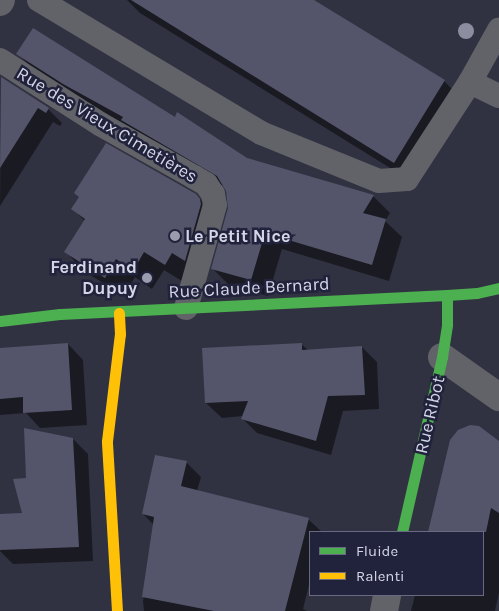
<!DOCTYPE html>
<html>
<head>
<meta charset="utf-8">
<style>
	body { margin:0 }
	#map { position:relative; width:499px; height:611px; overflow:hidden; background:#313241; font-family:Karla,sans-serif }
	div>[style] { position:absolute }
	.shadow>* { inset:0; background:#0007 }
	.building>* { inset:0; background:#54556a }
	.lane>* { height:24px; margin:-12px; padding:0 12px; transform-origin:12px; border-radius:12px; background:#626269 }
	.street>* { height:28px; margin:-14px; padding:0 14px; transform-origin:14px; border-radius:14px; background:#626269 }
	.fast>* { height:11px; margin:-5.5px; padding:0 5.5px; transform-origin:5.5px; border-radius:5.5px; background:#4caf50 }
	.slow>* { height:11px; margin:-5.5px; padding:0 5.5px; transform-origin:5.5px; border-radius:5.5px; background:#ffc107 }
	.trees>* { width:16px; height:16px; margin:-8px; border-radius:50%; background:#8c8ea0 }
	.dots>* { width:14px; height:14px; translate:-50% -50%; box-sizing:border-box; border:2px solid #21223c; border-radius:50% }
	span { translate:-50% -50%; white-space:nowrap; text-align:center; line-height:1.15; -webkit-text-stroke:5px #21223c; paint-order:stroke }
	.street-label { font-size:18px; color:#d4d6e8 }
	.poi-label { font-size:18px; color:#d4d6e8; font-weight:700 }
	.left { translate:0 -50%; text-align:left }
	.right { translate:-100% -50%; text-align:right }
	.legend { position:absolute; left:309px; top:531px; width:175px; height:65px; box-sizing:border-box; background:#21223c; border:1px solid #696a81; margin:0; padding:6px 9px; list-style:none; font-size:15px; color:#d4d6e8 }
	.legend li { display:flex; align-items:center; gap:10px; height:25px }
	.legend b { width:25px; border:1px solid #696a81 }
</style>
</head>
<body>
<div id="map">
	<div class="shadow">
		<div style="clip-path:polygon(127px 0,312px 0,444px 81px,466px 103px,416px 184px,140px 13px)"></div>
		<div style="clip-path:polygon(18px 54px,175px 119px,246px 159px,373px 196px,390px 213px,385px 221px,402px 237px,389px 281px,282px 249px,268px 296px,230px 286px,213px 269px,230px 208px,225px 187px,139px 137px,129px 127px,35px 71px)"></div>
		<div style="clip-path:polygon(1px 78px,48px 109px,62px 123px,60px 126px,53px 122px,0 206px)"></div>
		<div style="clip-path:polygon(196px 195px,215px 215px,185px 283px,164px 270px,152px 289px,135px 277px,124px 296px,84px 271px,66px 252px,85px 221px,73px 209px)"></div>
		<div style="clip-path:polygon(68px 344px,83px 360px,87px 425px,40px 428px,26px 413px,0 415px,0 350px)"></div>
		<div style="clip-path:polygon(301px 344px,308px 350px,362px 347px,377px 362px,379px 409px,343px 411px,331px 455px,257px 433px,242px 418px,243px 416px,222px 418px,206px 403px)"></div>
		<div style="clip-path:polygon(73px 439px,88px 454px,93px 561px,13px 564px,0 551px,0 515px,23px 514px,28px 479px)"></div>
		<div style="clip-path:polygon(451px 441px,499px 442px,499px 592px,495px 611px,411px 611px,415px 595px,483px 595px,483px 532px,429px 532px)"></div>
		<div style="clip-path:polygon(186px 462px,201px 477px,197px 491px,308px 519px,322px 532px,310px 532px,310px 581px,303px 609px,307px 611px,144px 611px,143px 601px,154px 525px,143px 514px)"></div>
	</div>
	<div class="building">
		<div style="clip-path:polygon(131px 0,314px 0,445px 80px,394px 163px)"></div>
		<div style="clip-path:polygon(33px 28px,175px 117px,177px 112px,247px 158px,374px 195px,363px 213px,386px 219px,372px 265px,265px 233px,251px 280px,211px 269px,228px 208px,226px 191px,217px 176px,121px 120px,123px 117px,63px 84px,16px 54px)"></div>
		<div style="clip-path:polygon(1px 77px,49px 108px,46px 113px,38px 108px,0 168px)"></div>
		<div style="clip-path:polygon(106px 143px,196px 194px,200px 199px,201px 204px,185px 261px,172px 253px,165px 265px,144px 252px,133px 271px,116px 259px,105px 278px,64px 252px,85px 219px,71px 209px,79px 197px,74px 193px)"></div>
		<div style="clip-path:polygon(68px 343px,72px 410px,23px 413px,23px 397px,0 399px,0 348px)"></div>
		<div style="clip-path:polygon(302px 343px,302px 350px,362px 346px,365px 395px,328px 396px,316px 441px,241px 419px,248px 401px,205px 403px,202px 348px)"></div>
		<div style="clip-path:polygon(470px 425px,479px 426px,499px 441px,499px 513px,491px 508px,486px 532px,428px 532px,450px 440px,458px 430px)"></div>
		<div style="clip-path:polygon(24px 428px,73px 438px,79px 547px,0 550px,0 514px,22px 513px,13px 479px,26px 478px)"></div>
		<div style="clip-path:polygon(155px 455px,187px 461px,181px 486px,309px 518px,285px 611px,214px 611px,142px 597px,154px 517px,142px 514px)"></div>
	</div>
	<div class="lane">
		<div style="left:39px;top:0;width:259px;rotate:30.9deg"></div>
		<div style="left:261px;top:133px;width:127px;rotate:22.1deg"></div>
		<div style="left:379px;top:181px;width:28px;rotate:-4deg"></div>
		<div style="left:407px;top:179px;width:116px;rotate:-57deg"></div>
		<div style="left:470px;top:82px;width:60px;rotate:-60.9deg"></div>
		<div style="left:0;top:60px;width:119px;rotate:32.6deg"></div>
		<div style="left:100px;top:124px;width:108px;rotate:29.4deg"></div>
		<div style="left:194px;top:177px;width:14px;rotate:30deg"></div>
		<div style="left:206px;top:184px;width:12px;rotate:55deg"></div>
		<div style="left:213px;top:194px;width:11px;rotate:80deg"></div>
		<div style="left:215px;top:205px;width:107px;rotate:105.7deg"></div>
		<div style="left:470px;top:82px;width:32px;rotate:26deg"></div>
	</div>
	<div class="street">
		<div style="left:0;top:2px;width:2px;rotate:-63deg"></div>
		<div style="left:442px;top:357px;width:70px;rotate:35.1deg"></div>
		<div style="left:384px;top:611px;width:16px;rotate:-79deg"></div>
	</div>
	<div class="fast">
		<div style="left:0;top:321px;width:60px;rotate:-6.7deg"></div>
		<div style="left:60px;top:314px;width:387px;rotate:-2.8deg"></div>
		<div style="left:447px;top:295px;width:30px;rotate:-4deg"></div>
		<div style="left:477px;top:293px;width:23px;rotate:-13deg"></div>
		<div style="left:402px;top:532px;width:180px;rotate:-77.1deg"></div>
		<div style="left:442px;top:357px;width:33px;rotate:-81deg"></div>
		<div style="left:447px;top:324px;width:29px;rotate:-90deg"></div>
	</div>
	<div class="slow">
		<div style="left:117px;top:611px;width:170px;rotate:-93.4deg"></div>
		<div style="left:107px;top:441px;width:108px;rotate:-83.1deg"></div>
		<div style="left:120px;top:334px;width:21px;rotate:-93deg"></div>
	</div>
	<div class="trees">
		<div style="left:466px;top:31px"></div>
	</div>
	<div class="dots">
		<div style="left:175px;top:236px;background:#9b9dae"></div>
		<div style="left:147px;top:278px;background:#9b9dae"></div>
	</div>
	<div class="street-label">
		<span style="left:107px;top:125px;rotate:31deg">Rue des Vieux Cimetières</span>
		<span style="left:249px;top:288px;rotate:-3deg">Rue Claude Bernard</span>
		<span style="left:430px;top:415px;rotate:-77deg">Rue Ribot</span>
	</div>
	<div class="poi-label">
		<span class="left" style="left:185px;top:236px">Le Petit Nice</span>
		<span class="right" style="left:137px;top:278px">Ferdinand<br>Dupuy</span>
	</div>
	<ul class="legend">
	<li><b style="height:6px;background:#4caf50"></b>Fluide</li>
	<li><b style="height:6px;background:#ffc107"></b>Ralenti</li>
	</ul>
</div>
</body>
</html>
